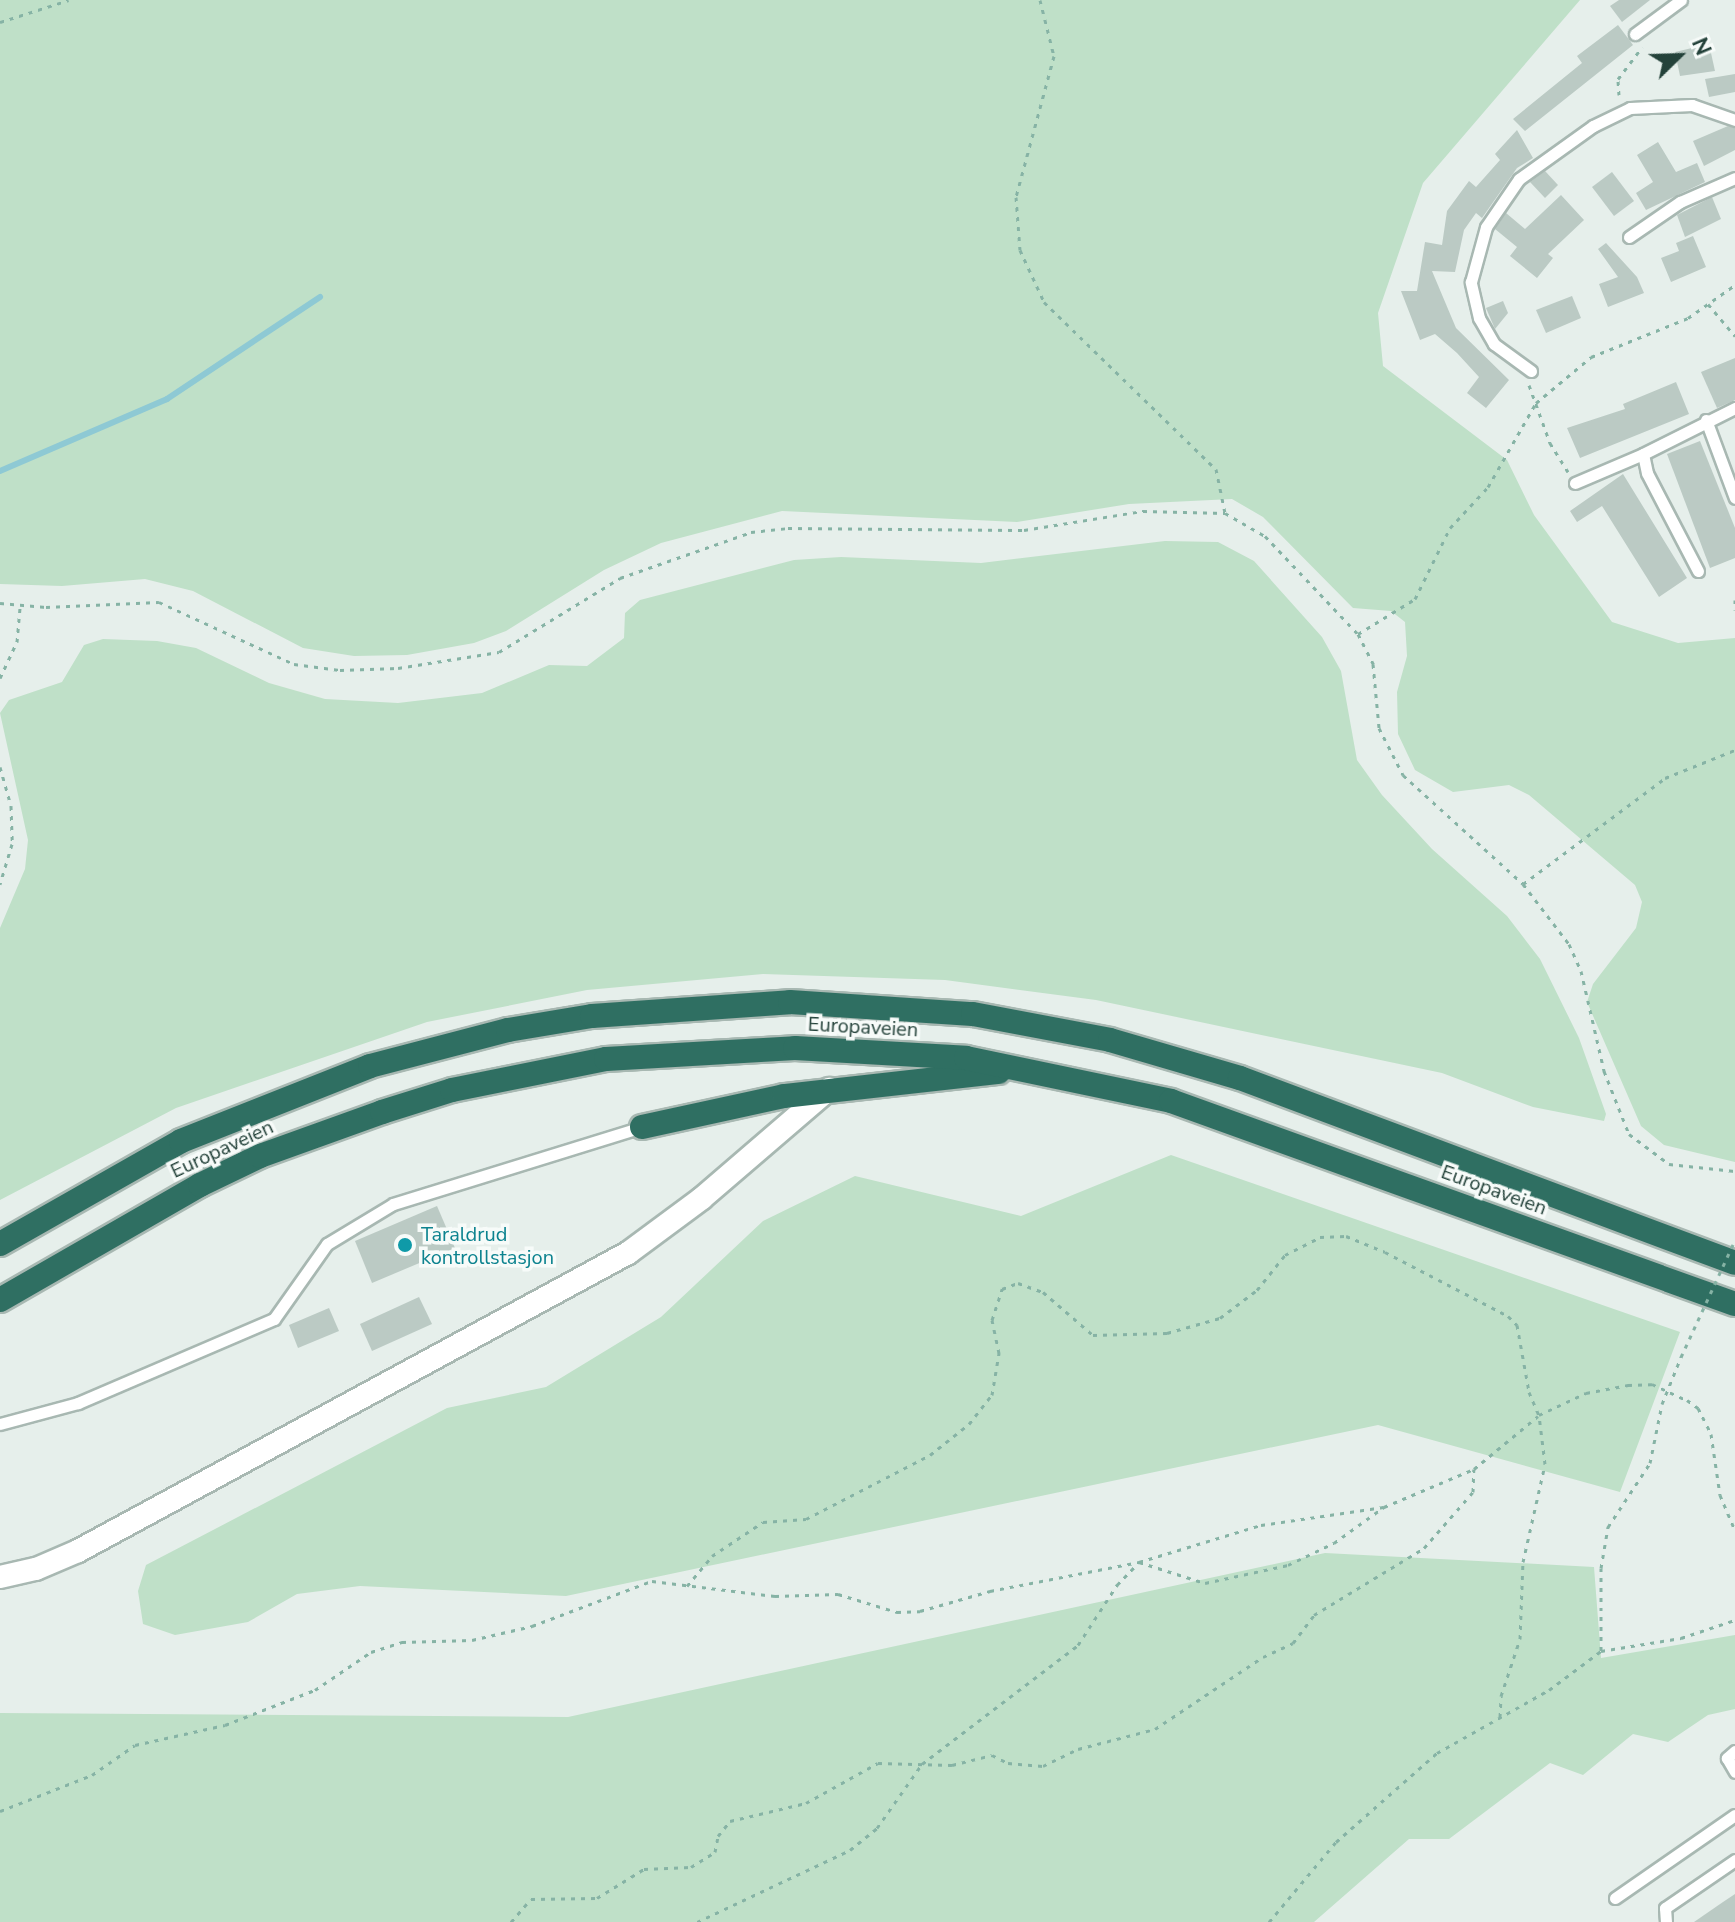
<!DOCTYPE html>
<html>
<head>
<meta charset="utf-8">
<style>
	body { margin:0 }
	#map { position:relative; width:1735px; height:1922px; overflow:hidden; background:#e6efeb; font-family:"Nunito Sans",sans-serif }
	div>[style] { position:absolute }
	.green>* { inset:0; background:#bfe0c8 }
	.stream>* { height:6px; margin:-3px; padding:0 3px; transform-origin:3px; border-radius:3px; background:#8ec9d4 }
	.building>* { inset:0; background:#bbcac4 }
	.path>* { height:3px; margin-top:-1.5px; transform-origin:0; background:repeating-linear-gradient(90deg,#86b3a5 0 4px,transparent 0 10px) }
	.roads { filter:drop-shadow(2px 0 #a8b8b2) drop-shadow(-2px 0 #a8b8b2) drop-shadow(0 2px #a8b8b2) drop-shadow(0 -2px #a8b8b2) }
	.lane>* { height:11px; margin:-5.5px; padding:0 5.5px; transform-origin:5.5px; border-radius:5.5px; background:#fff }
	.street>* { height:22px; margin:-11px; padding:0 11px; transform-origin:11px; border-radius:11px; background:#fff }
	.highway>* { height:24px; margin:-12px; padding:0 12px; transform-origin:12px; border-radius:12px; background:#2f6f62 }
	.path-bridge>* { height:3px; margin-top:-1.5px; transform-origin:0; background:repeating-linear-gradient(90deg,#86b3a5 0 4px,transparent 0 10px) }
	.dots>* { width:22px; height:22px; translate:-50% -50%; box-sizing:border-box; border:4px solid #f7fbf9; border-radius:50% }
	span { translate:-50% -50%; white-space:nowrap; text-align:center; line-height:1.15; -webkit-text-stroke:7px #f7fbf9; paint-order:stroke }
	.street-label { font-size:20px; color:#24423a }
	.culture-label { font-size:20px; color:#0d838f }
	.left { translate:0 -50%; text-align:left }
	.north { position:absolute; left:1639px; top:16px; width:80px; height:80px; -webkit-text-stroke:6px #f7fbf9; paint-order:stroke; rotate:67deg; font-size:22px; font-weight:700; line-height:32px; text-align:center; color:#24423a }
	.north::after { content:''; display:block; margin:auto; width:28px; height:36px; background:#24423a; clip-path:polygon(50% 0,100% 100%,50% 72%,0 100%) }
</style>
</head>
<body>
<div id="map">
	<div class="green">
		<div style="clip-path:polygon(0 0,1580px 0,1423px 183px,1378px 313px,1383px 366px,1507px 460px,1534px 515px,1612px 622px,1678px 643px,1735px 638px,1735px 1162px,1664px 1145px,1641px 1126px,1587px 1002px,1593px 984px,1636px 928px,1642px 902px,1635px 885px,1529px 795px,1509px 785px,1453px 792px,1415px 770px,1398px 734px,1397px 692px,1407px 656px,1405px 622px,1391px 611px,1353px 608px,1263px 517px,1232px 499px,1129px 504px,1017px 522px,782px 511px,661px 543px,604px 570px,506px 631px,474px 643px,407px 655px,354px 656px,303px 648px,193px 591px,145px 579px,62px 586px,0 584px)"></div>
		<div style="clip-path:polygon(1165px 541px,1218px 542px,1254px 561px,1322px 637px,1341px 671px,1357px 760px,1382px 795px,1432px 849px,1507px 916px,1540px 959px,1579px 1038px,1606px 1114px,1604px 1121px,1533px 1107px,1442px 1073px,1096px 1000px,945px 980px,763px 974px,587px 990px,427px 1022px,176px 1108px,0 1200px,0 928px,25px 869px,28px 840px,0 713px,9px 700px,62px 682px,84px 645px,103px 639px,157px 641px,196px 648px,269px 683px,325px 699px,398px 703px,482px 693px,549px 665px,587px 666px,624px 638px,625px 613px,640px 600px,794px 560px,841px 557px,981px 563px)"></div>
		<div style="clip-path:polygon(1171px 1155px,1680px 1332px,1620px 1492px,1378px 1425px,566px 1596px,360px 1586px,297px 1594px,248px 1622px,175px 1635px,143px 1624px,138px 1591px,146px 1565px,447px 1408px,546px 1387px,661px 1317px,763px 1221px,855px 1176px,1021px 1216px)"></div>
		<div style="clip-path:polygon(1325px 1553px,1594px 1567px,1601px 1658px,1735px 1635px,1735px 1709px,1708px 1715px,1668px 1742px,1633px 1734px,1583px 1775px,1550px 1763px,1449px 1839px,1409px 1839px,1314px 1922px,0 1922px,0 1713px,568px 1717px)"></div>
	</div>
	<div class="stream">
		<div style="left:0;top:471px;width:182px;rotate:-23.3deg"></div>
		<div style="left:167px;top:399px;width:184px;rotate:-33.7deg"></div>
	</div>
	<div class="building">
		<div style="clip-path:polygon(1619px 0,1650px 0,1622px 22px,1610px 6px)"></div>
		<div style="clip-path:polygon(1618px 25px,1633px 45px,1525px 131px,1513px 119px,1582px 63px,1577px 56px)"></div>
		<div style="clip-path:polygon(1709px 44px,1715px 71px,1680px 76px,1675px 52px)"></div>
		<div style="clip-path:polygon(1735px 74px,1735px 92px,1709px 97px,1705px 79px)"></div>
		<div style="clip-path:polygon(1728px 126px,1735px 128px,1735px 150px,1704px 166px,1693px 141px)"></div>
		<div style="clip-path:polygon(1517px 130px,1533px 158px,1517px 168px,1482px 218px,1476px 213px,1464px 230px,1455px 272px,1432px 271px,1456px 328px,1509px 380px,1486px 408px,1467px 393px,1479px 377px,1457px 353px,1435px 334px,1420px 340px,1401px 291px,1417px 291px,1425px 242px,1442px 245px,1447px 211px,1469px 181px,1476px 187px,1500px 160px,1495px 154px)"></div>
		<div style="clip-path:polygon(1658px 142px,1676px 172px,1697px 163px,1705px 182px,1646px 210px,1636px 193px,1653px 182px,1637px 155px)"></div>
		<div style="clip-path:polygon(1545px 171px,1558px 185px,1545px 198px,1530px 182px)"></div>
		<div style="clip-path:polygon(1612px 172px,1634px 201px,1614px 216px,1592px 187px)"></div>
		<div style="clip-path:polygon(1561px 195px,1584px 220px,1548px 254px,1553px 258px,1537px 278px,1510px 256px,1517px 247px,1495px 229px,1506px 213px,1525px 229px)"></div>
		<div style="clip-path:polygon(1712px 197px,1721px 219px,1685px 237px,1677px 215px)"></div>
		<div style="clip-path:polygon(1693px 236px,1706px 267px,1671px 282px,1661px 258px,1679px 251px,1676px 243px)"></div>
		<div style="clip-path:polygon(1606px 243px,1637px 277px,1644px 293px,1608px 307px,1599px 284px,1618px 277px,1598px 249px)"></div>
		<div style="clip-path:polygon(1572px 296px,1581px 318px,1546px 333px,1536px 310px)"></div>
		<div style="clip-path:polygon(1503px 301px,1508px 313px,1495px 329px,1486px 308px)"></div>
		<div style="clip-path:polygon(1735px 358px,1735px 400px,1717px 408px,1701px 372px)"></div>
		<div style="clip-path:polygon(1676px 382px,1689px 414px,1580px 458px,1567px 428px,1625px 409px,1623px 404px)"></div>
		<div style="clip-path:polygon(1700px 441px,1735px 528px,1735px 558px,1710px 568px,1667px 454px)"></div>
		<div style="clip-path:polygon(1623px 474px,1687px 578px,1659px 597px,1602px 506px,1577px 522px,1570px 511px)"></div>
		<div style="clip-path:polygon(437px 1206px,455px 1248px,372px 1283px,355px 1241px)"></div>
		<div style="clip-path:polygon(419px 1297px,432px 1324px,372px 1351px,360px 1324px)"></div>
		<div style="clip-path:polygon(329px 1308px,339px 1331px,298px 1348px,289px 1325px)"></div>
		<div style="clip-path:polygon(1735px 1894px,1735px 1922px,1694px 1922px,1723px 1902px)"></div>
	</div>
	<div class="path">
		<div style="left:1040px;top:0;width:58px;rotate:76deg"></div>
		<div style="left:1054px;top:56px;width:146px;rotate:105.1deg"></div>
		<div style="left:1016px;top:197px;width:53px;rotate:85.7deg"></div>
		<div style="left:1020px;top:250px;width:57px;rotate:65.2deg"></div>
		<div style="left:1044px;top:302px;width:240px;rotate:44.2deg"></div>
		<div style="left:1216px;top:469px;width:45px;rotate:78.4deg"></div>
		<div style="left:0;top:22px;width:72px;rotate:-17.7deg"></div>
		<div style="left:1619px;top:95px;width:16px;rotate:-94deg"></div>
		<div style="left:1618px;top:79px;width:40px;rotate:-53deg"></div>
		<div style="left:1708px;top:304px;width:42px;rotate:49.8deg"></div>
		<div style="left:1529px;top:385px;width:62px;rotate:70.1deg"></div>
		<div style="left:1550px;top:443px;width:34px;rotate:58deg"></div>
		<div style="left:1735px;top:600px;width:10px;rotate:90deg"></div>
		<div style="left:0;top:603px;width:46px;rotate:5deg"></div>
		<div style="left:46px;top:607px;width:113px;rotate:-2.5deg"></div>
		<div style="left:159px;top:602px;width:149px;rotate:24.7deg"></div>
		<div style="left:294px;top:664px;width:46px;rotate:7.4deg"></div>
		<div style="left:340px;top:670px;width:58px;rotate:-2deg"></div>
		<div style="left:398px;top:668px;width:102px;rotate:-9deg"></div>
		<div style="left:499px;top:652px;width:142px;rotate:-31.4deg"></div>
		<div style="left:620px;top:578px;width:139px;rotate:-19.3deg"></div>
		<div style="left:751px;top:532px;width:37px;rotate:-6deg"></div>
		<div style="left:788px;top:528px;width:236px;rotate:0.5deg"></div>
		<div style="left:1024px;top:530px;width:121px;rotate:-9.1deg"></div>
		<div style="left:1143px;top:511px;width:82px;rotate:1.4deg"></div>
		<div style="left:1225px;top:513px;width:46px;rotate:29.9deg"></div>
		<div style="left:1265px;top:536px;width:135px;rotate:46.5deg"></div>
		<div style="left:1358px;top:634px;width:34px;rotate:63deg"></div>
		<div style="left:1373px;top:664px;width:64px;rotate:84.6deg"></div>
		<div style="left:1379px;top:728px;width:53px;rotate:62.9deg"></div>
		<div style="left:1403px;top:775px;width:162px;rotate:42.2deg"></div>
		<div style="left:1523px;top:884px;width:76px;rotate:52.5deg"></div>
		<div style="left:1569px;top:944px;width:30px;rotate:66deg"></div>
		<div style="left:1581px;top:971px;width:103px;rotate:77deg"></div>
		<div style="left:1604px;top:1071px;width:68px;rotate:68.4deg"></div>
		<div style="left:1629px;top:1134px;width:50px;rotate:36.9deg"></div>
		<div style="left:1669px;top:1164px;width:66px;rotate:6.1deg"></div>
		<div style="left:1358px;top:634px;width:67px;rotate:-31.6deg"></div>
		<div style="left:1415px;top:599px;width:79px;rotate:-63.8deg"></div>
		<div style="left:1450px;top:528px;width:56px;rotate:-47.2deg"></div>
		<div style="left:1488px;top:487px;width:97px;rotate:-60.3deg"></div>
		<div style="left:1536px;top:403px;width:72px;rotate:-39.9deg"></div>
		<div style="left:1591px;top:357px;width:105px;rotate:-21.9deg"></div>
		<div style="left:1688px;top:318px;width:57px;rotate:-35.1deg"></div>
		<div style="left:0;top:678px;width:40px;rotate:-65deg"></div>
		<div style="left:17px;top:642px;width:36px;rotate:-85deg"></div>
		<div style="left:0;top:767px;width:41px;rotate:74.2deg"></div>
		<div style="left:11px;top:806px;width:38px;rotate:88deg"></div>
		<div style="left:12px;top:844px;width:42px;rotate:106.7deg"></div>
		<div style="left:1523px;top:884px;width:177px;rotate:-36.7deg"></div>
		<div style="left:1665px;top:778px;width:75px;rotate:-21.8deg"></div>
		<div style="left:1139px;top:1562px;width:69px;rotate:17.7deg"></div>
		<div style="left:1205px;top:1583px;width:85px;rotate:-12.2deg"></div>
		<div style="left:1288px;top:1565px;width:51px;rotate:-25.6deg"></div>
		<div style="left:1334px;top:1543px;width:62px;rotate:-35.8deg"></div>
		<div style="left:1384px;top:1507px;width:98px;rotate:-22.9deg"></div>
		<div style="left:1474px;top:1469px;width:83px;rotate:-39.6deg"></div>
		<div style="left:687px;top:1586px;width:39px;rotate:-50deg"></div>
		<div style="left:712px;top:1556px;width:61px;rotate:-33.7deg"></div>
		<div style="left:763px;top:1522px;width:43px;rotate:-4deg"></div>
		<div style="left:806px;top:1519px;width:140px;rotate:-27.3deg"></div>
		<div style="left:930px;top:1455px;width:50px;rotate:-38.5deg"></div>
		<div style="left:969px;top:1424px;width:37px;rotate:-52deg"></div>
		<div style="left:992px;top:1395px;width:43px;rotate:-80.5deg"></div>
		<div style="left:999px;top:1353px;width:34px;rotate:-102deg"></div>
		<div style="left:992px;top:1320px;width:33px;rotate:-72deg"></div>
		<div style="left:1002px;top:1289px;width:17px;rotate:-21deg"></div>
		<div style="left:1018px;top:1283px;width:27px;rotate:20deg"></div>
		<div style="left:1043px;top:1292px;width:66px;rotate:40.7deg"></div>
		<div style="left:1093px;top:1335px;width:74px;rotate:-1.5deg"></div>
		<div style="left:1167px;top:1333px;width:55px;rotate:-15.8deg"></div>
		<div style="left:1220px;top:1318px;width:46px;rotate:-37.1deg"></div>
		<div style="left:1257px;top:1290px;width:45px;rotate:-51.3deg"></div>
		<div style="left:1285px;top:1255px;width:39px;rotate:-27deg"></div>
		<div style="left:1320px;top:1237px;width:26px;rotate:-2deg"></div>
		<div style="left:1346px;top:1236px;width:42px;rotate:22.3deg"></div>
		<div style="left:1385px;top:1252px;width:139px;rotate:27.5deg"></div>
		<div style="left:1508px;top:1316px;width:13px;rotate:45deg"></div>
		<div style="left:1517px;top:1325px;width:68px;rotate:79.8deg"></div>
		<div style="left:1529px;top:1392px;width:25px;rotate:67deg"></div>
		<div style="left:1539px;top:1415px;width:52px;rotate:-25.1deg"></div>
		<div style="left:1586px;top:1393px;width:43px;rotate:-10.8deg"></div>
		<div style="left:1628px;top:1385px;width:24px;rotate:-2deg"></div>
		<div style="left:1652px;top:1384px;width:38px;rotate:25deg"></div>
		<div style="left:1687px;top:1400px;width:14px;rotate:36deg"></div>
		<div style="left:1698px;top:1408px;width:29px;rotate:63deg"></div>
		<div style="left:1711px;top:1434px;width:62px;rotate:81.6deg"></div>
		<div style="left:1720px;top:1495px;width:39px;rotate:67deg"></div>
		<div style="left:1601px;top:1651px;width:83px;rotate:-90deg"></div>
		<div style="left:1601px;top:1568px;width:42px;rotate:-80.3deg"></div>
		<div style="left:1608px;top:1527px;width:77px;rotate:-56.7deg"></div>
		<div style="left:1650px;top:1463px;width:60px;rotate:-78.5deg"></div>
		<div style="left:1662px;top:1404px;width:51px;rotate:-68deg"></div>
		<div style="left:1500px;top:1717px;width:21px;rotate:-87deg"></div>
		<div style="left:1501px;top:1696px;width:60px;rotate:-71.6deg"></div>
		<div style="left:1520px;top:1639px;width:77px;rotate:-87.8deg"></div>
		<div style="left:1523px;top:1562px;width:100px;rotate:-77.3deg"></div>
		<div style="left:1545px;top:1464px;width:49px;rotate:-97deg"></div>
		<div style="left:0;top:1811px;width:99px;rotate:-21.4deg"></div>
		<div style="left:92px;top:1775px;width:52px;rotate:-34.9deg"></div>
		<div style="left:135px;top:1745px;width:92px;rotate:-12.5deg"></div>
		<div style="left:225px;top:1725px;width:97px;rotate:-21.3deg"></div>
		<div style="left:315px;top:1690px;width:68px;rotate:-34.2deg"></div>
		<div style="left:371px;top:1652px;width:33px;rotate:-18deg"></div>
		<div style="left:402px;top:1642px;width:70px;rotate:-1.6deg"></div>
		<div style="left:472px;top:1640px;width:62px;rotate:-13.1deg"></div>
		<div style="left:532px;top:1626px;width:128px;rotate:-20.6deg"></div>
		<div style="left:652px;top:1581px;width:124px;rotate:7deg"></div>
		<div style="left:775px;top:1596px;width:63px;rotate:-1.8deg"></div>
		<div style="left:838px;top:1594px;width:62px;rotate:17deg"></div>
		<div style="left:897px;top:1612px;width:23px;rotate:-2deg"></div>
		<div style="left:920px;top:1611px;width:73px;rotate:-15.9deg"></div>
		<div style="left:990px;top:1591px;width:152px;rotate:-11deg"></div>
		<div style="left:1139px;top:1562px;width:127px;rotate:-16.9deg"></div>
		<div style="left:1261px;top:1525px;width:124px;rotate:-8.3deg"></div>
		<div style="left:511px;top:1922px;width:30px;rotate:-49deg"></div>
		<div style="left:531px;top:1899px;width:66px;rotate:-0.9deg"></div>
		<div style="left:597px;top:1898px;width:55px;rotate:-31.7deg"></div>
		<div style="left:644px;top:1869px;width:47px;rotate:-2.4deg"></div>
		<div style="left:691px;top:1867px;width:28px;rotate:-32deg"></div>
		<div style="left:715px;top:1852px;width:16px;rotate:-79deg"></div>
		<div style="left:718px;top:1836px;width:19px;rotate:-51deg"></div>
		<div style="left:730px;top:1821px;width:78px;rotate:-13.3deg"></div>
		<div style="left:806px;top:1803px;width:82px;rotate:-29.1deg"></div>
		<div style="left:878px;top:1763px;width:74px;rotate:1.5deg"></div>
		<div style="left:952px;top:1765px;width:41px;rotate:-14deg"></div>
		<div style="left:992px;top:1755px;width:18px;rotate:27deg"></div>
		<div style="left:1008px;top:1763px;width:35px;rotate:5deg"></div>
		<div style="left:1043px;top:1766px;width:39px;rotate:-26deg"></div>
		<div style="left:1078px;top:1749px;width:80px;rotate:-14.6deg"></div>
		<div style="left:1155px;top:1729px;width:130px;rotate:-33.7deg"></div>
		<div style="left:1263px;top:1657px;width:33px;rotate:-25deg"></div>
		<div style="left:1293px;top:1643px;width:35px;rotate:-53deg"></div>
		<div style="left:1314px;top:1615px;width:129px;rotate:-31.3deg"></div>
		<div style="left:1424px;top:1548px;width:74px;rotate:-48.8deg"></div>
		<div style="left:1473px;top:1492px;width:23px;rotate:-88deg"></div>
		<div style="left:697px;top:1922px;width:169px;rotate:-25.2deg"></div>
		<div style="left:850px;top:1850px;width:35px;rotate:-39deg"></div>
		<div style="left:877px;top:1828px;width:78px;rotate:-54.9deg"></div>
		<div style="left:922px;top:1764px;width:196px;rotate:-37.3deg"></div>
		<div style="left:1078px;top:1645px;width:72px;rotate:-57deg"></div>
		<div style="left:1117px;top:1585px;width:29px;rotate:-46deg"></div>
		<div style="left:1269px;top:1922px;width:104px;rotate:-50.1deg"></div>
		<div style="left:1336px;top:1842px;width:135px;rotate:-41.4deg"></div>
		<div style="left:1437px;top:1753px;width:129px;rotate:-29.4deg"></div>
		<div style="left:1549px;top:1690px;width:65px;rotate:-36.9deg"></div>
		<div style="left:1601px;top:1651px;width:81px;rotate:-9.2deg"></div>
		<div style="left:1681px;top:1638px;width:57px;rotate:-18.4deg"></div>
	</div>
	<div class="roads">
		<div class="lane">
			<div style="left:1635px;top:34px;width:57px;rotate:-36.5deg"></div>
			<div style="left:1629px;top:237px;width:62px;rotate:-34.5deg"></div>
			<div style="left:1680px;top:202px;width:60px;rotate:-23.6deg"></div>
			<div style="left:1531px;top:371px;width:46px;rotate:-143.9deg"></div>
			<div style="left:1494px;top:344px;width:30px;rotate:-120deg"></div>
			<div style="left:1479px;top:318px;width:37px;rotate:-103deg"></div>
			<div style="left:1471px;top:282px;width:57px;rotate:-74.7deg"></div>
			<div style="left:1486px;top:227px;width:58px;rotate:-55.5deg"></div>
			<div style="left:1519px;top:179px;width:91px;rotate:-35.6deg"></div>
			<div style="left:1593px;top:126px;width:41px;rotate:-25.9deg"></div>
			<div style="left:1630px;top:108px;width:62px;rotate:-2.8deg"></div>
			<div style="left:1692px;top:105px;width:46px;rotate:19.2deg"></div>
			<div style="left:1706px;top:420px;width:83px;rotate:69.6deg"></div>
			<div style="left:1575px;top:483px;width:74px;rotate:-23.1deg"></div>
			<div style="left:1698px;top:571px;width:110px;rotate:-117.5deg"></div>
			<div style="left:1647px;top:473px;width:19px;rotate:-102deg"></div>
			<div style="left:1643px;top:454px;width:103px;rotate:-26.6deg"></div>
			<div style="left:0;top:1424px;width:81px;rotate:-15.1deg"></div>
			<div style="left:78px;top:1403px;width:213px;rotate:-23.2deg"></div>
			<div style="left:274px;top:1319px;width:92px;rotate:-54.8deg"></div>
			<div style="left:327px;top:1244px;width:77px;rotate:-31.2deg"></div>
			<div style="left:393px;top:1204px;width:261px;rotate:-17.2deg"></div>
			<div style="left:1735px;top:1751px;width:11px;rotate:139deg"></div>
			<div style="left:1727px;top:1758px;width:16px;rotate:60deg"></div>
			<div style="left:1615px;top:1898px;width:146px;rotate:-34.7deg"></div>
			<div style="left:1666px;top:1922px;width:14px;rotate:-94deg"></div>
			<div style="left:1665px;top:1908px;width:85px;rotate:-34.4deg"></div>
		</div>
		<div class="street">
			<div style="left:0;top:1577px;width:37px;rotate:-13deg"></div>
			<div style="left:36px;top:1569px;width:46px;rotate:-23.2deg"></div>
			<div style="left:78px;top:1551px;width:626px;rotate:-28.45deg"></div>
			<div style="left:628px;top:1253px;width:91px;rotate:-36.5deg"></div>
			<div style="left:701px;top:1199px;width:169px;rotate:-40.7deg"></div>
		</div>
		<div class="highway">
			<div style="left:642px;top:1127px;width:145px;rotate:-12.3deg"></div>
			<div style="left:784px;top:1096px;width:216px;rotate:-6.4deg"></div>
			<div style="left:0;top:1244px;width:208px;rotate:-29.6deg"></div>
			<div style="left:181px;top:1141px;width:203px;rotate:-21.6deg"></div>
			<div style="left:370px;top:1066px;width:143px;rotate:-14.6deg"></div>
			<div style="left:508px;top:1030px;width:85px;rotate:-9.5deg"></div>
			<div style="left:592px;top:1016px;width:198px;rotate:-4deg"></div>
			<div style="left:790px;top:1002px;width:183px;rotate:3.8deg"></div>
			<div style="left:973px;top:1014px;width:139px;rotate:10.7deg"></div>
			<div style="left:1110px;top:1040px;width:135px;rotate:16.3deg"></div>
			<div style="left:1240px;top:1078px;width:528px;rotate:20.49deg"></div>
			<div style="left:0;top:1300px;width:231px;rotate:-29.9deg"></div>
			<div style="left:200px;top:1185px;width:67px;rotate:-25.8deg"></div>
			<div style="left:260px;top:1156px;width:130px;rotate:-19.8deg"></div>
			<div style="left:382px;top:1112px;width:73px;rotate:-17.4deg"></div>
			<div style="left:452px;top:1090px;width:157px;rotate:-11.4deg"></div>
			<div style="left:606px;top:1059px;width:189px;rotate:-3.3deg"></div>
			<div style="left:795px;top:1048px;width:171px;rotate:3.3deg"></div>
			<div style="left:966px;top:1058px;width:209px;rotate:11.8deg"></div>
			<div style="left:1171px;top:1101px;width:599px;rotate:19.8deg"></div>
		</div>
	</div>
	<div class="path-bridge">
		<div style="left:1681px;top:1357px;width:129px;rotate:-65.2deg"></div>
	</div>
	<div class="dots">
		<div style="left:405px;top:1245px;background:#0f9aa8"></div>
	</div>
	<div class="street-label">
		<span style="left:863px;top:1027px;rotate:3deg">Europaveien</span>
		<span style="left:222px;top:1149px;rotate:-25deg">Europaveien</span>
		<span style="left:1494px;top:1190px;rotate:20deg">Europaveien</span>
	</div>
	<div class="culture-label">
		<span class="left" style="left:421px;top:1246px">Taraldrud<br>kontrollstasjon</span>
	</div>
	<div class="north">N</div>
</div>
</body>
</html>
